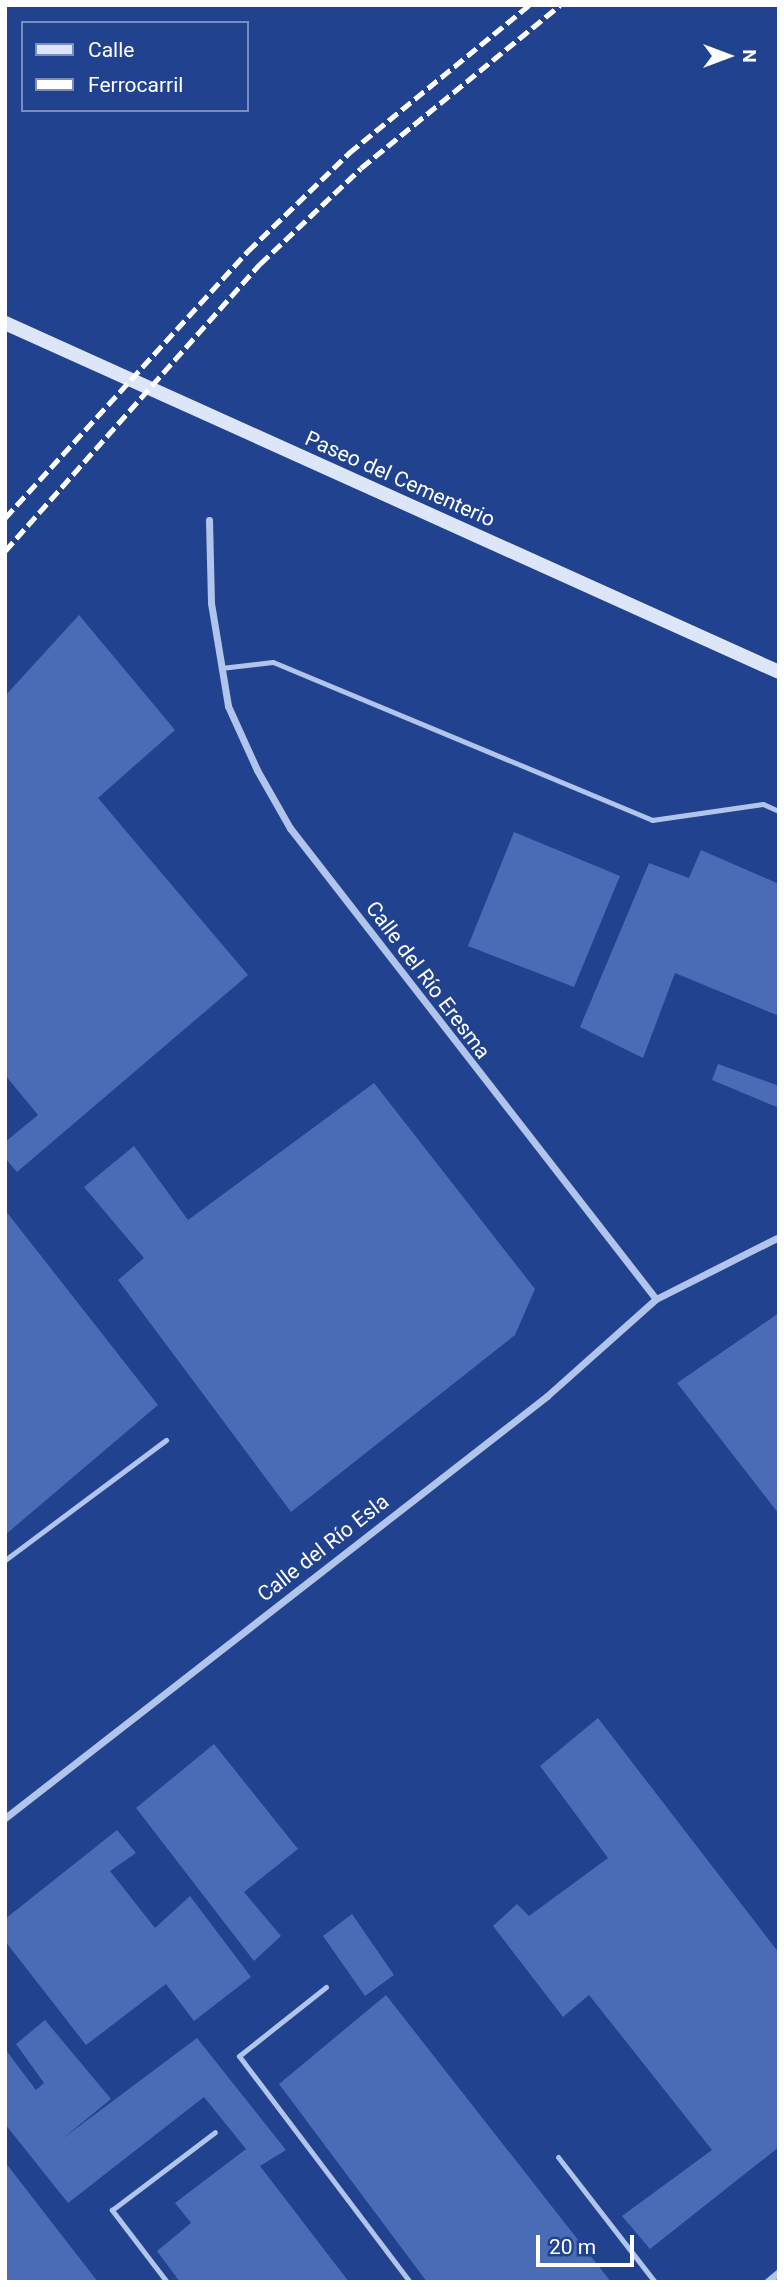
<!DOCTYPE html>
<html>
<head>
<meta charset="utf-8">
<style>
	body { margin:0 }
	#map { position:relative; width:784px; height:2287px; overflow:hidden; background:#21428f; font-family:Roboto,sans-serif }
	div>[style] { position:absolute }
	.building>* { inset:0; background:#4a6bb6 }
	.service>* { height:5px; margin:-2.5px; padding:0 2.5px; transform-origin:2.5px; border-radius:2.5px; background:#b1c4ec }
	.minor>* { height:7px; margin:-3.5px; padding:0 3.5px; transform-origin:3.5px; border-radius:3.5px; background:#b1c4ec }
	.secondary>* { height:14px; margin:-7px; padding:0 7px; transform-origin:7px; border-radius:7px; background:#dde5f9 }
	.rail>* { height:5px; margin-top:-2.5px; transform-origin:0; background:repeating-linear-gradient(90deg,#fff 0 12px,transparent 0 17px) }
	span { translate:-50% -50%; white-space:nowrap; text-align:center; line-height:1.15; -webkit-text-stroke:6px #21428f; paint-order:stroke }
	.street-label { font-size:21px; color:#fff }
	.frame { position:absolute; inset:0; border:7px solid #fff; pointer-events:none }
	.legend { position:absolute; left:21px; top:21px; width:228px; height:91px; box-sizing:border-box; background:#21428f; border:2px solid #7a8ebc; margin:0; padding:9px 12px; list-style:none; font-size:21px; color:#fff }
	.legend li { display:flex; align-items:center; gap:14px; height:35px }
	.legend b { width:35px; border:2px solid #7a8ebc }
	.north { position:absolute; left:693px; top:21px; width:70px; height:70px; -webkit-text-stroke:5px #21428f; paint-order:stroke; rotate:90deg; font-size:19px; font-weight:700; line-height:28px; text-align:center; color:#fff }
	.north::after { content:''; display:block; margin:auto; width:24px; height:32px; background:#fff; clip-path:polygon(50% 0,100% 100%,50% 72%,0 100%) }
	.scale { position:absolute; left:536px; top:2235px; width:98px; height:32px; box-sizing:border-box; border:4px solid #fff; border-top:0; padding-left:9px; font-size:21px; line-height:24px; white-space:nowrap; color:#fff; -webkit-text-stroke:5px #21428f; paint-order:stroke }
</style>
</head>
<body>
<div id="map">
	<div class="building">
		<div style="clip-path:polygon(79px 615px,175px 730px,98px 798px,248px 975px,17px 1172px,5px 1158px,5px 1142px,38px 1115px,5px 1075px,5px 696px)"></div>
		<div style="clip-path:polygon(514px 832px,620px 876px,574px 987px,468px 946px)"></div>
		<div style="clip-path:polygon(701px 850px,779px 884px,779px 1016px,675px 973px,643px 1058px,580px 1027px,649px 863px,689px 878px)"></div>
		<div style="clip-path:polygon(718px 1064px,779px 1086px,779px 1108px,712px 1080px)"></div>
		<div style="clip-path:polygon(374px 1083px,535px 1289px,515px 1335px,291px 1512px,118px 1280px,144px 1258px,84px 1187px,134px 1146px,188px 1220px)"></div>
		<div style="clip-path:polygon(5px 1210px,158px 1405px,5px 1535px)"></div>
		<div style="clip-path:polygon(779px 1313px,779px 1514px,677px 1383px)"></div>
		<div style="clip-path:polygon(598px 1718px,779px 1953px,779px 2147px,650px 2249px,622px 2216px,712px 2150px,589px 1995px,563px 2017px,493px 1926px,517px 1904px,529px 1916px,608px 1858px,540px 1766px)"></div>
		<div style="clip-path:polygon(214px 1744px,298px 1849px,244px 1892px,281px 1936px,254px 1961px,136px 1808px)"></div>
		<div style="clip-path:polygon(117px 1830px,136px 1853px,110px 1871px,155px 1928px,190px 1896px,251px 1977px,194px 2021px,166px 1984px,86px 2045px,5px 1941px,5px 1919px)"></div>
		<div style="clip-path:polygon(352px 1914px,394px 1975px,365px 1996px,323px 1936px)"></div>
		<div style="clip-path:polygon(386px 1995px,611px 2282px,427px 2282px,279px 2084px)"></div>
		<div style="clip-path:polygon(45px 2020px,111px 2099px,62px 2139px,197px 2038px,286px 2150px,260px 2166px,349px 2282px,180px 2282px,157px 2251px,191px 2223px,175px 2203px,246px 2149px,204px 2097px,68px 2203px,5px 2124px,5px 2049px,36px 2090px,44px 2083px,16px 2044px)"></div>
		<div style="clip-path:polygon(5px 2162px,98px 2282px,5px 2282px)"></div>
	</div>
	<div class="service">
		<div style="left:221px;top:668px;width:52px;rotate:-6.6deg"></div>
		<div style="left:273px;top:662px;width:411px;rotate:22.6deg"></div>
		<div style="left:652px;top:820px;width:112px;rotate:-8.2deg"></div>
		<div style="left:763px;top:804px;width:17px;rotate:24deg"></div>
		<div style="left:5px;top:1560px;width:201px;rotate:-36.7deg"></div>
		<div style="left:326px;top:1987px;width:111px;rotate:141.6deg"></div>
		<div style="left:239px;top:2056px;width:283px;rotate:52.9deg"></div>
		<div style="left:558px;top:2157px;width:158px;rotate:52.2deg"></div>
		<div style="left:167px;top:2282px;width:91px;rotate:-127.4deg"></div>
		<div style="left:112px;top:2210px;width:129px;rotate:-37.1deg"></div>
	</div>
	<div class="minor">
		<div style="left:209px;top:520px;width:83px;rotate:88.6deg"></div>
		<div style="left:211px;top:603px;width:104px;rotate:80.6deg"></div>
		<div style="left:228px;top:706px;width:70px;rotate:65.6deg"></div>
		<div style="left:257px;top:770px;width:67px;rotate:60.4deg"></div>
		<div style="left:290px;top:828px;width:596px;rotate:52.15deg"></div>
		<div style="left:5px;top:1818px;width:687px;rotate:-37.9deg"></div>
		<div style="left:547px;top:1396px;width:146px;rotate:-41.7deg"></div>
		<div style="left:656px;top:1299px;width:138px;rotate:-26.8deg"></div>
		<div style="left:767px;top:2282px;width:16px;rotate:-40deg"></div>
	</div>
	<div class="secondary">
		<div style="left:5px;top:323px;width:849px;rotate:24.27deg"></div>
	</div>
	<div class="rail">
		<div style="left:5px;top:518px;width:361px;rotate:-47.7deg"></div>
		<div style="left:248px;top:251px;width:141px;rotate:-44.1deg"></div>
		<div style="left:349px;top:153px;width:233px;rotate:-39.4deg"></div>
		<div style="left:5px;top:551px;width:384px;rotate:-48.4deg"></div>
		<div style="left:260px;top:264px;width:139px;rotate:-43.5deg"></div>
		<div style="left:361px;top:168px;width:257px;rotate:-39.3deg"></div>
	</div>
	<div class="street-label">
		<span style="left:400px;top:479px;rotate:24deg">Paseo del Cementerio</span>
		<span style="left:428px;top:980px;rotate:53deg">Calle del Río Eresma</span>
		<span style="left:323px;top:1548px;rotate:-38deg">Calle del Río Esla</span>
	</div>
	<div class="frame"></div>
	<ul class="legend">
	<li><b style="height:9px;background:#dde5f9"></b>Calle</li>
	<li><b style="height:9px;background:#fff"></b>Ferrocarril</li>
	</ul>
	<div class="north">N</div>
	<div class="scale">20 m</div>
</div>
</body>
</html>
